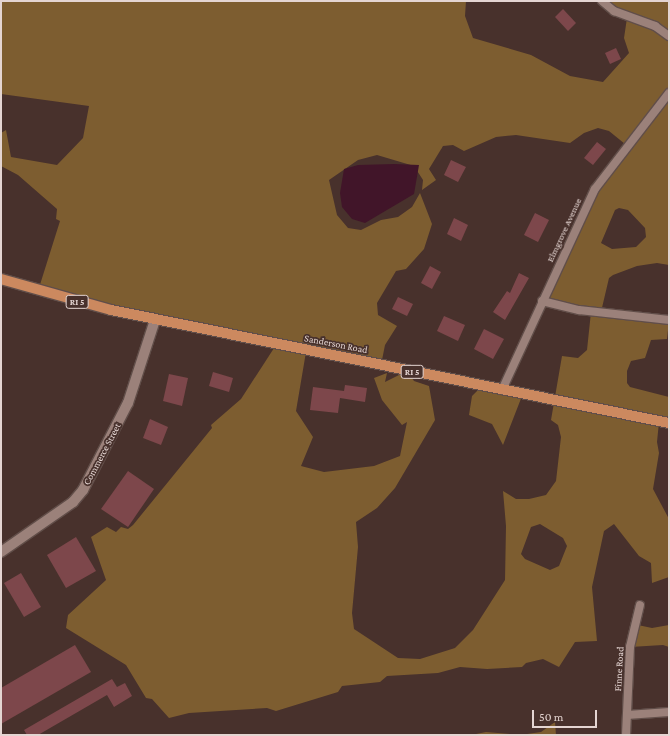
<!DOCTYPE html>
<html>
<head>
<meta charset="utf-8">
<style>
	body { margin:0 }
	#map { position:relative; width:670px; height:736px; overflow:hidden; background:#48312c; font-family:"Crimson Pro",serif }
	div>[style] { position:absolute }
	.forest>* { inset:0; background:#7d5d30 }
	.water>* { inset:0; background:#411529 }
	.building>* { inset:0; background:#7d474b }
	.roads { filter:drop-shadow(1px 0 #614e49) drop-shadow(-1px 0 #614e49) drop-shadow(0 1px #614e49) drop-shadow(0 -1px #614e49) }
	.street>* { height:8px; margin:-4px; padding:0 4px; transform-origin:4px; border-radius:4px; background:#9b817a }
	.secondary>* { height:10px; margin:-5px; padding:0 5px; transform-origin:5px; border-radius:5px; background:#9b817a }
	.primary>* { height:10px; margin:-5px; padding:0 5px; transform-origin:5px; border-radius:5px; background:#cc895f }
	span { translate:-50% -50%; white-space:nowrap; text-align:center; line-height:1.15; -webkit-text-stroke:3.5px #48312c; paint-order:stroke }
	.shield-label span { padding:1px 3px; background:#48312c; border:1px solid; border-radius:3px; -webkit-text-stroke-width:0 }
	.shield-label { font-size:9px; color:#e4d5d2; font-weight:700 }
	.street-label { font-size:10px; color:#e4d5d2 }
	.frame { position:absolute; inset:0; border:2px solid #e4d5d2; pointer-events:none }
	.scale { position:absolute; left:532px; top:710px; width:65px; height:18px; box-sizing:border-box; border:2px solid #e4d5d2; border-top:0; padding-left:5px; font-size:12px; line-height:14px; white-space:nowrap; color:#e4d5d2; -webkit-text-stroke:3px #48312c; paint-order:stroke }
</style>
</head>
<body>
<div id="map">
	<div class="forest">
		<div style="clip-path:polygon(evenodd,1px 1px,466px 1px,465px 16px,473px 38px,531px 55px,570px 76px,603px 82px,629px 53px,624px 38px,627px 18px,602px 1px,669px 1px,669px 265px,657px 263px,637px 266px,613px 275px,609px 278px,601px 312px,669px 321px,667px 339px,651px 340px,645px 358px,631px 361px,627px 371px,627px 383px,630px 387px,669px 397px,669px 423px,659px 422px,657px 442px,659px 453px,653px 489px,669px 519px,669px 577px,652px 583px,651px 563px,639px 556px,614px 524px,604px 531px,592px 587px,597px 641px,575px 642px,559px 667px,543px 659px,526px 663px,522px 667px,487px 669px,460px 667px,438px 673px,387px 676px,380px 682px,342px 686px,338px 692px,276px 711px,267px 708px,189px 713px,169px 718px,152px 699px,146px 698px,126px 665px,66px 628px,68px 615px,106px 580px,91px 537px,107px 527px,116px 532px,121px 527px,128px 529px,133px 525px,212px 428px,211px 425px,241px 399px,276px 345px,38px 291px,60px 221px,56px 219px,57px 209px,18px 175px,1px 166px,1px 133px,6px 130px,11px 157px,57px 165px,83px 138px,89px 106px,1px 94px,1px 1px,598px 128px,609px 131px,625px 144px,574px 229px,542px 301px,591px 312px,587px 350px,578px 358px,562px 356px,551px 420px,558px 425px,561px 437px,556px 481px,546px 495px,529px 499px,516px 499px,503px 491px,506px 526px,505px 580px,473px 630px,455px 648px,420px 659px,398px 658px,354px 629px,352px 613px,358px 547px,356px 522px,377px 508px,395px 488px,435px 420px,429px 386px,414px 381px,407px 371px,385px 382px,387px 373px,374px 378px,382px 400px,402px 425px,407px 422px,400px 456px,374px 466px,324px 472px,301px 466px,313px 437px,296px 411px,306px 352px,381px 365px,385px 345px,397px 326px,378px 315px,377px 303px,396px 271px,406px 269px,424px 249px,432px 224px,420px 193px,412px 207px,398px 217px,381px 220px,361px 230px,348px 228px,337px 215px,329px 180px,358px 160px,377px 155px,414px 166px,423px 180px,422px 190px,436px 180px,429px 169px,443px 146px,453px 145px,464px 151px,496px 137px,516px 135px,570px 143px,584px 133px,598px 128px,1px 1px,619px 208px,628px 210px,645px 228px,646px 237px,636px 247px,612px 249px,601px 243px,615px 210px,619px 208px,1px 1px,540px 524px,563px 538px,567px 546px,559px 566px,550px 570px,525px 559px,521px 554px,531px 527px,540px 524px)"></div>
		<div style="clip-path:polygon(482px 386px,522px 396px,503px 445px,492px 424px,469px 415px,472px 396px)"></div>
		<div style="clip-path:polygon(633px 624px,652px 628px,669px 625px,669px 647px,663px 645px,630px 647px)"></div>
		<div style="clip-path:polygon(555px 722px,556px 735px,471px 735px,486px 732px,520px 735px,541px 732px)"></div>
	</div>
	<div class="water">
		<div style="clip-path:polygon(394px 164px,419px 165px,414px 194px,365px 223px,352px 219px,342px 207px,340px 193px,344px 169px,358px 165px)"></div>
	</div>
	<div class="building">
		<div style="clip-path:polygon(563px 9px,576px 23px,568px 31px,555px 17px)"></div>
		<div style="clip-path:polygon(616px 48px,621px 59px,610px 64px,605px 53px)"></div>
		<div style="clip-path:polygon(597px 142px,606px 149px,593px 165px,584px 158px)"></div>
		<div style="clip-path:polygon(451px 160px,466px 167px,458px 182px,444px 175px)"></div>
		<div style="clip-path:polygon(535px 213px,549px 220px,538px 242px,524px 235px)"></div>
		<div style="clip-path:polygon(454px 218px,468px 225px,461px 241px,447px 234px)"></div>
		<div style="clip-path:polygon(430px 266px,441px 272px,432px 289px,421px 283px)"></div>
		<div style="clip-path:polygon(519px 273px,529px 278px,505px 320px,493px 312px,507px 291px,510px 293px)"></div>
		<div style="clip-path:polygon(398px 297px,413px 304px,407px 316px,392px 309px)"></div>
		<div style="clip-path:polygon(444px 316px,465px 325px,458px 341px,437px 331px)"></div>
		<div style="clip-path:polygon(484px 329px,504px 339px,493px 359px,474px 349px)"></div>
		<div style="clip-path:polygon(213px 372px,233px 378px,229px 392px,209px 386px)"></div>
		<div style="clip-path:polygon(169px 374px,188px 378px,182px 406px,163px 401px)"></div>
		<div style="clip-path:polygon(345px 385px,367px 388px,365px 402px,340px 398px,338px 413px,310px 410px,313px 387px,344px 391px)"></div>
		<div style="clip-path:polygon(150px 419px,168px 427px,161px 445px,143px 438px)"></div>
		<div style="clip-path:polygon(128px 471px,154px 489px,128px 527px,101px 509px)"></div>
		<div style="clip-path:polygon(76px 537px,96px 571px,66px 588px,47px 555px)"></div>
		<div style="clip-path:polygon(21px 573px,41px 607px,24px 617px,4px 583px)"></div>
		<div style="clip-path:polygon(75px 645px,91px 672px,1px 724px,1px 688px)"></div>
		<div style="clip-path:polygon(112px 679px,117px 687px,125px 683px,132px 696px,114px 707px,107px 695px,38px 735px,27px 735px,24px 730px)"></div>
	</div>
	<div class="roads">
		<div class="street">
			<div style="left:602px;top:1px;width:16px;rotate:40deg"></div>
			<div style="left:614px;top:11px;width:44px;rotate:20.1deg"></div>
			<div style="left:655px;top:26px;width:17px;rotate:36deg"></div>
			<div style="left:542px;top:301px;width:38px;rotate:14deg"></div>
			<div style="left:579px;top:310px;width:91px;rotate:6.3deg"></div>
			<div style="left:502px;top:390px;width:221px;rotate:-65.2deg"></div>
			<div style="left:595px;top:189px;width:121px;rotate:-52.4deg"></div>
			<div style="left:627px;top:715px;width:42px;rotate:-4.1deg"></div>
			<div style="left:626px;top:735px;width:88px;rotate:-87.4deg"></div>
			<div style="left:630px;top:647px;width:43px;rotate:-76.6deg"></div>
		</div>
		<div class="secondary">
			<div style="left:1px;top:552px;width:88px;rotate:-34.8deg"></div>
			<div style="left:73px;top:502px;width:16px;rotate:-50deg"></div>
			<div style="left:83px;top:490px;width:98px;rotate:-62.7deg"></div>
			<div style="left:128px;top:403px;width:87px;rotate:-72deg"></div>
		</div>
		<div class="primary">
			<div style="left:1px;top:279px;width:114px;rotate:15.7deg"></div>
			<div style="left:111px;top:310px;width:569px;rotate:11.45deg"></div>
		</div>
	</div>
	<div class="shield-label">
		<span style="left:77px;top:302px">RI 5</span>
		<span style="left:412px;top:372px">RI 5</span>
	</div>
	<div class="street-label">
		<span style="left:564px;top:230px;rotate:-65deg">Elmgrove Avenue</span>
		<span style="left:336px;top:344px;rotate:11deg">Sanderson Road</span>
		<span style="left:102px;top:454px;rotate:-62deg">Commerce Street</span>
		<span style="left:619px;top:669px;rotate:-87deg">Finne Road</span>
	</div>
	<div class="frame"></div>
	<div class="scale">50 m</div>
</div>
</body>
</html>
